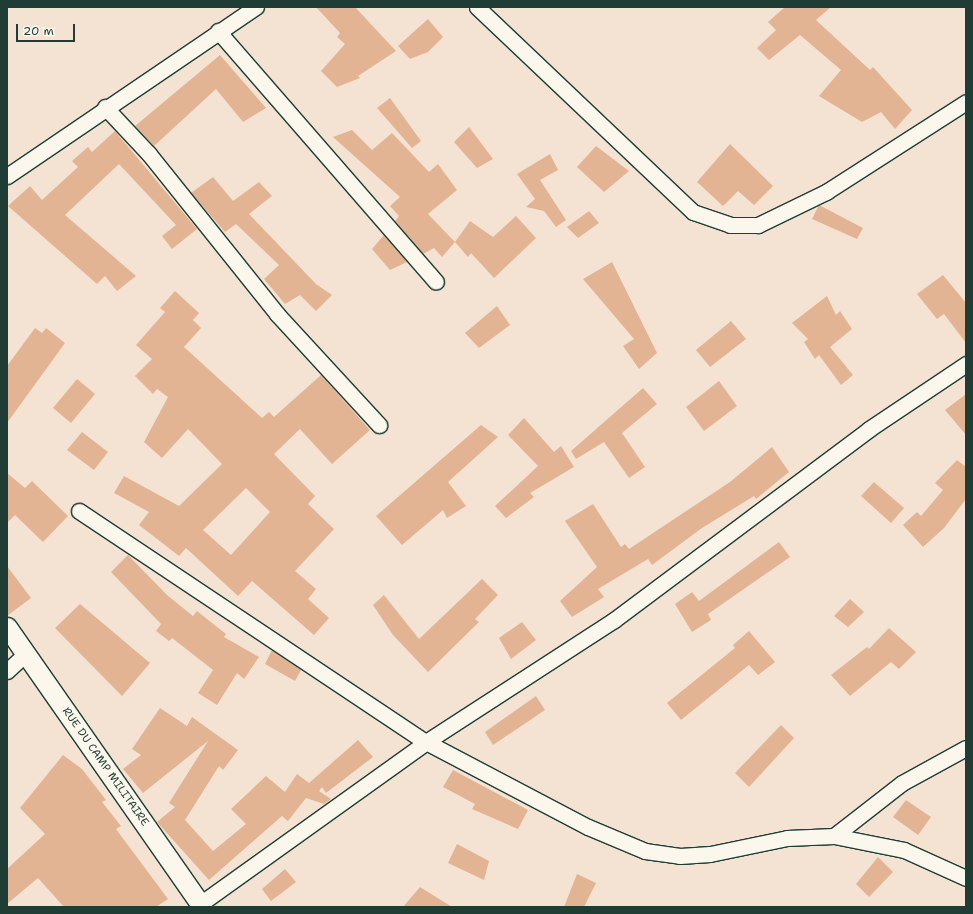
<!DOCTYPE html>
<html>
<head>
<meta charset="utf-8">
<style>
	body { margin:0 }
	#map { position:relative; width:973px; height:914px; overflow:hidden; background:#f4e3d2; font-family:"Shantell Sans",sans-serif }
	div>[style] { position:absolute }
	.building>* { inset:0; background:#e3b494 }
	.roads { filter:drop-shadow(1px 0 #1f3d34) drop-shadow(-1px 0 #1f3d34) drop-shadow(0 1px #1f3d34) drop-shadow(0 -1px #1f3d34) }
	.minor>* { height:15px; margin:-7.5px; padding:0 7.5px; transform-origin:7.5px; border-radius:7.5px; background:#fbf7ec }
	.tertiary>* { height:19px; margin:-9.5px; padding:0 9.5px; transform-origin:9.5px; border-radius:9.5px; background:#fbf7ec }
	span { translate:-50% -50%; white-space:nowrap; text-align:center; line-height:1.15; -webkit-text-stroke:3px #fbf7ec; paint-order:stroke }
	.street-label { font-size:11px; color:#1f3d34 }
	.frame { position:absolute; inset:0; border:8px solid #1f3d34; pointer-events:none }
	.scale { position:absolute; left:16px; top:24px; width:59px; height:18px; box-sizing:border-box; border:2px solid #1f3d34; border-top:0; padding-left:5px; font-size:12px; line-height:14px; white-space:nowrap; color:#1f3d34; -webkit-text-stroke:3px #fbf7ec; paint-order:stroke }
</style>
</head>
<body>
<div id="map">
	<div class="building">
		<div style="clip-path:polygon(316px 7px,355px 7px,396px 51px,358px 76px,360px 78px,337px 87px,321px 71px,345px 44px,337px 37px,340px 33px)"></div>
		<div style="clip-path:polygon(785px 7px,831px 7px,816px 20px,870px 70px,873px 67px,912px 110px,895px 129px,881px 112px,862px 122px,819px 96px,841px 70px,800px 35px,769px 60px,757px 48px,776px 30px,768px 22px)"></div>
		<div style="clip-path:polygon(428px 19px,443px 37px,428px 52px,410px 59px,398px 46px)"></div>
		<div style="clip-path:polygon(220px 55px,266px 108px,243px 122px,216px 89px,154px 146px,135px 126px)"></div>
		<div style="clip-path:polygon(390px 98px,421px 141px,412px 148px,377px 108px)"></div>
		<div style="clip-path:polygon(469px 127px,493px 159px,477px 168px,454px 142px)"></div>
		<div style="clip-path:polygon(352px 130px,372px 150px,392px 133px,429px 172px,438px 164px,457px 190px,428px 214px,455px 242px,442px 257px,434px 248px,423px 254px,395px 221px,399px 216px,390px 206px,400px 197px,333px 137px)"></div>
		<div style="clip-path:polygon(115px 131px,197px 229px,172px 249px,162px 236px,176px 225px,119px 164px,65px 215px,136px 276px,117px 291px,105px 276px,97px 284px,8px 206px,30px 186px,42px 200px,78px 167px,72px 161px,88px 147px,92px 152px)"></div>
		<div style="clip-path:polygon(730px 144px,773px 186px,754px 205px,738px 191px,723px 206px,697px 182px)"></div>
		<div style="clip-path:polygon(596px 146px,629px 171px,604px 192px,577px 167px)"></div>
		<div style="clip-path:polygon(550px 154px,558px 170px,540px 180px,566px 220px,556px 227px,544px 211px,526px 207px,535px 199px,517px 174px)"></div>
		<div style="clip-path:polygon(213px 177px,233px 201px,259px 182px,272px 196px,249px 214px,316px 284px,332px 295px,316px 311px,300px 295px,285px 304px,264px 279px,279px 265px,236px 224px,225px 232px,191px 193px)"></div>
		<div style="clip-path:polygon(819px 205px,863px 228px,857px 239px,812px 219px)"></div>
		<div style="clip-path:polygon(589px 211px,599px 223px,578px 238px,567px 227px)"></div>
		<div style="clip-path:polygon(516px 216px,536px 238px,494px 278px,471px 253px,468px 257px,455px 242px,470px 221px,493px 237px)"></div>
		<div style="clip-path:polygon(384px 235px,407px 262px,390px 270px,372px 249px)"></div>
		<div style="clip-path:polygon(612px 262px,657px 353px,639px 369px,623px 346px,634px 339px,583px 279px)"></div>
		<div style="clip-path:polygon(943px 275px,966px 303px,966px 343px,944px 314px,937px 319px,917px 294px)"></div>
		<div style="clip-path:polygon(evenodd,175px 291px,199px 313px,193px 320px,201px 328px,184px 347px,262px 418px,269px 412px,274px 417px,321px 375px,370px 430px,332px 464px,300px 429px,274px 454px,315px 496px,308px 504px,334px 529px,295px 571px,316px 589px,308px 599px,329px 618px,314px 635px,252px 581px,238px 596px,186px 548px,179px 556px,139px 525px,149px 512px,114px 493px,124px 476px,179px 506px,222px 464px,188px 429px,162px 458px,144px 442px,168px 397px,157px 389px,153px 394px,135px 376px,152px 359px,136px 345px,165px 312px,160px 308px,175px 291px,246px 488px,270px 512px,231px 555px,203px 530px,246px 488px)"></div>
		<div style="clip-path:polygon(827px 296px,836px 315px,840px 311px,852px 329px,830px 347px,853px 375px,841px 385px,819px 355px,815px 359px,804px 342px,808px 339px,792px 323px)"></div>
		<div style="clip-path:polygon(497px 306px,510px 325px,479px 348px,465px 333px)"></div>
		<div style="clip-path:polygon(731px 321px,746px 339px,710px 367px,696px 350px)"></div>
		<div style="clip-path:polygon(35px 328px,42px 333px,46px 328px,65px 343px,7px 423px,7px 366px)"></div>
		<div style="clip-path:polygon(77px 379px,95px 394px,71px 423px,53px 408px)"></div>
		<div style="clip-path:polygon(719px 381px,737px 406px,704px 431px,686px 407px)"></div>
		<div style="clip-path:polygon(643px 388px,657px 404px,622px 433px,645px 467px,629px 478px,604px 442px,576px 459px,571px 451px)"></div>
		<div style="clip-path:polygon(966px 394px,966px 435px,945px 410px)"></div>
		<div style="clip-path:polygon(524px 418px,554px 452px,561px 446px,574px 467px,530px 493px,534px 497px,506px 518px,495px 506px,538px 466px,508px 435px)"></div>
		<div style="clip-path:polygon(481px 425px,498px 437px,448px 482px,466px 506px,447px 518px,443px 510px,402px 545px,376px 516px)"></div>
		<div style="clip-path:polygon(82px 432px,108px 452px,94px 470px,67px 450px)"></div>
		<div style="clip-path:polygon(772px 447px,789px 472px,756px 499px,754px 496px,702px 528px,652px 565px,648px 559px,598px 589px,604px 597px,572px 617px,560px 601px,597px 567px,565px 521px,593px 504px,621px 547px,625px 544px,629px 549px,730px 482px)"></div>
		<div style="clip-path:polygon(957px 460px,966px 467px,966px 499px,944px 528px,923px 547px,903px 525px,917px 512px,921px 516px,943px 490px,935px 483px)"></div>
		<div style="clip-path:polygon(7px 473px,25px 488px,32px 481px,68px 516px,43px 542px,15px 515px,7px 523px)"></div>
		<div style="clip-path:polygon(874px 482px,904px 508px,891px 523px,861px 496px)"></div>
		<div style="clip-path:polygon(779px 542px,790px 557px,708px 614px,711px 620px,692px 632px,675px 604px,692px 592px,699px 601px)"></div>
		<div style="clip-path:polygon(128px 555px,167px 595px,193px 616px,197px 611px,226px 634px,224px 637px,259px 657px,244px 679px,237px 673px,217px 705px,198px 693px,213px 670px,172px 638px,169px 641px,156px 631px,161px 624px,111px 572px)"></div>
		<div style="clip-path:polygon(7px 566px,31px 598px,7px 616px)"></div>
		<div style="clip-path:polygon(482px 579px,498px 595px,475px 619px,479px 622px,428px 672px,393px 635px,373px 605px,384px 595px,419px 639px)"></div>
		<div style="clip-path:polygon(850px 599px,864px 612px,848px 627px,834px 616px)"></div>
		<div style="clip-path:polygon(80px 604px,150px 663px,122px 696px,55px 628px)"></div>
		<div style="clip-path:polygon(522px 622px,536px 640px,511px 659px,499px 638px)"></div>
		<div style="clip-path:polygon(889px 628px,916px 652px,899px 669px,891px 662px,850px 696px,831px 675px,867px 647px,869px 649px)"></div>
		<div style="clip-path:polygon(749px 631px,775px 662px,758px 675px,749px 665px,681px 720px,667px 703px,735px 648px,733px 645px)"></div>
		<div style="clip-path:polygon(272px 650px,301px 670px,295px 681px,265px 664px)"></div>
		<div style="clip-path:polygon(536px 696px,545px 710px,493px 745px,485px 732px)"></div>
		<div style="clip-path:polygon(160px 708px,187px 726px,192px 717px,238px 750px,223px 770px,219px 766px,185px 820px,213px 851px,246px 824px,231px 809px,266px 776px,285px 792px,297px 774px,309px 783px,358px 740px,373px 757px,326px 793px,322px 787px,319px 791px,331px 799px,324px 804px,306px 798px,288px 821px,282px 816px,209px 880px,157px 822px,175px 807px,169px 803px,208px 741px,143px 793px,123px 769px,141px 755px,132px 749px)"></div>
		<div style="clip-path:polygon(781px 725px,794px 738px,749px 787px,735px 773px)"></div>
		<div style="clip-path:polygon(63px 755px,82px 769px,106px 800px,102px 802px,121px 826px,116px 829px,168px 899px,156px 907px,64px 907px,38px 878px,7px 904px,7px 869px,45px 834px,20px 808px)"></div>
		<div style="clip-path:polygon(453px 770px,528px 810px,518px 829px,472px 809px,475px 804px,443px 787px)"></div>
		<div style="clip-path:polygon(906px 800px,931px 817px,918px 835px,893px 817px)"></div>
		<div style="clip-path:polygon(457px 844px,489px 861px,484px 880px,448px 863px)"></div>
		<div style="clip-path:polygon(878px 857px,893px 872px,869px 897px,856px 884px)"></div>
		<div style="clip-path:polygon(285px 869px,296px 882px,271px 901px,262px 889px)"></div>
		<div style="clip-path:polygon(577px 874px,596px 883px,584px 907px,564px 907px)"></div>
		<div style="clip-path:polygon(420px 887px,452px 907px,403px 907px)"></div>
	</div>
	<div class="roads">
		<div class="minor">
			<div style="left:477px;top:7px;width:298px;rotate:43.5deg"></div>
			<div style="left:693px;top:212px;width:39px;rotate:19deg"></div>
			<div style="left:730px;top:225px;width:28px"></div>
			<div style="left:758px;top:225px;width:76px;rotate:-25.9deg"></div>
			<div style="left:826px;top:192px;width:166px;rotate:-32.7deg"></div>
			<div style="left:218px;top:31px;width:332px;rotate:49deg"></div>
			<div style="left:105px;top:107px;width:64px;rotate:46.9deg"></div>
			<div style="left:149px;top:154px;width:205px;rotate:51.3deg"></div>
			<div style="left:277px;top:314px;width:151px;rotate:47.4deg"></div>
			<div style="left:7px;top:176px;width:301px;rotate:-34.2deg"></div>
			<div style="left:79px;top:511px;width:417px;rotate:33.7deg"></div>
			<div style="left:426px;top:742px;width:183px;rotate:27.7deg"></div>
			<div style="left:588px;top:827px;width:62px;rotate:22.8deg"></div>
			<div style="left:645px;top:851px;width:35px;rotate:8deg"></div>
			<div style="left:680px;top:856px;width:30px;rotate:-4deg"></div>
			<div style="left:710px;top:854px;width:79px;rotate:-11.7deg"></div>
			<div style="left:787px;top:838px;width:47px;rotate:-2.4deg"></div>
			<div style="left:834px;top:836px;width:71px;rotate:11.3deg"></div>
			<div style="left:904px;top:850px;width:68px;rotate:24.3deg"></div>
			<div style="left:7px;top:671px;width:26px;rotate:-43deg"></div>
			<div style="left:834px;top:836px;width:86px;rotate:-37.9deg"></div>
			<div style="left:902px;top:783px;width:73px;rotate:-28.7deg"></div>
			<div style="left:200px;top:904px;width:278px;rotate:-35.6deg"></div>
			<div style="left:426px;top:742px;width:224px;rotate:-33deg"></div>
			<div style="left:614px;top:620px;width:319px;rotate:-36.8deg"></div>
			<div style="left:869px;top:429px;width:117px;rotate:-33.8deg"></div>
		</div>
		<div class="tertiary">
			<div style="left:7px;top:627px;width:341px;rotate:55.1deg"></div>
		</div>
	</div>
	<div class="street-label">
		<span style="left:105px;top:767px;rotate:55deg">RUE DU CAMP MILITAIRE</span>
	</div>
	<div class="frame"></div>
	<div class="scale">20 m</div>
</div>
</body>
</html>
